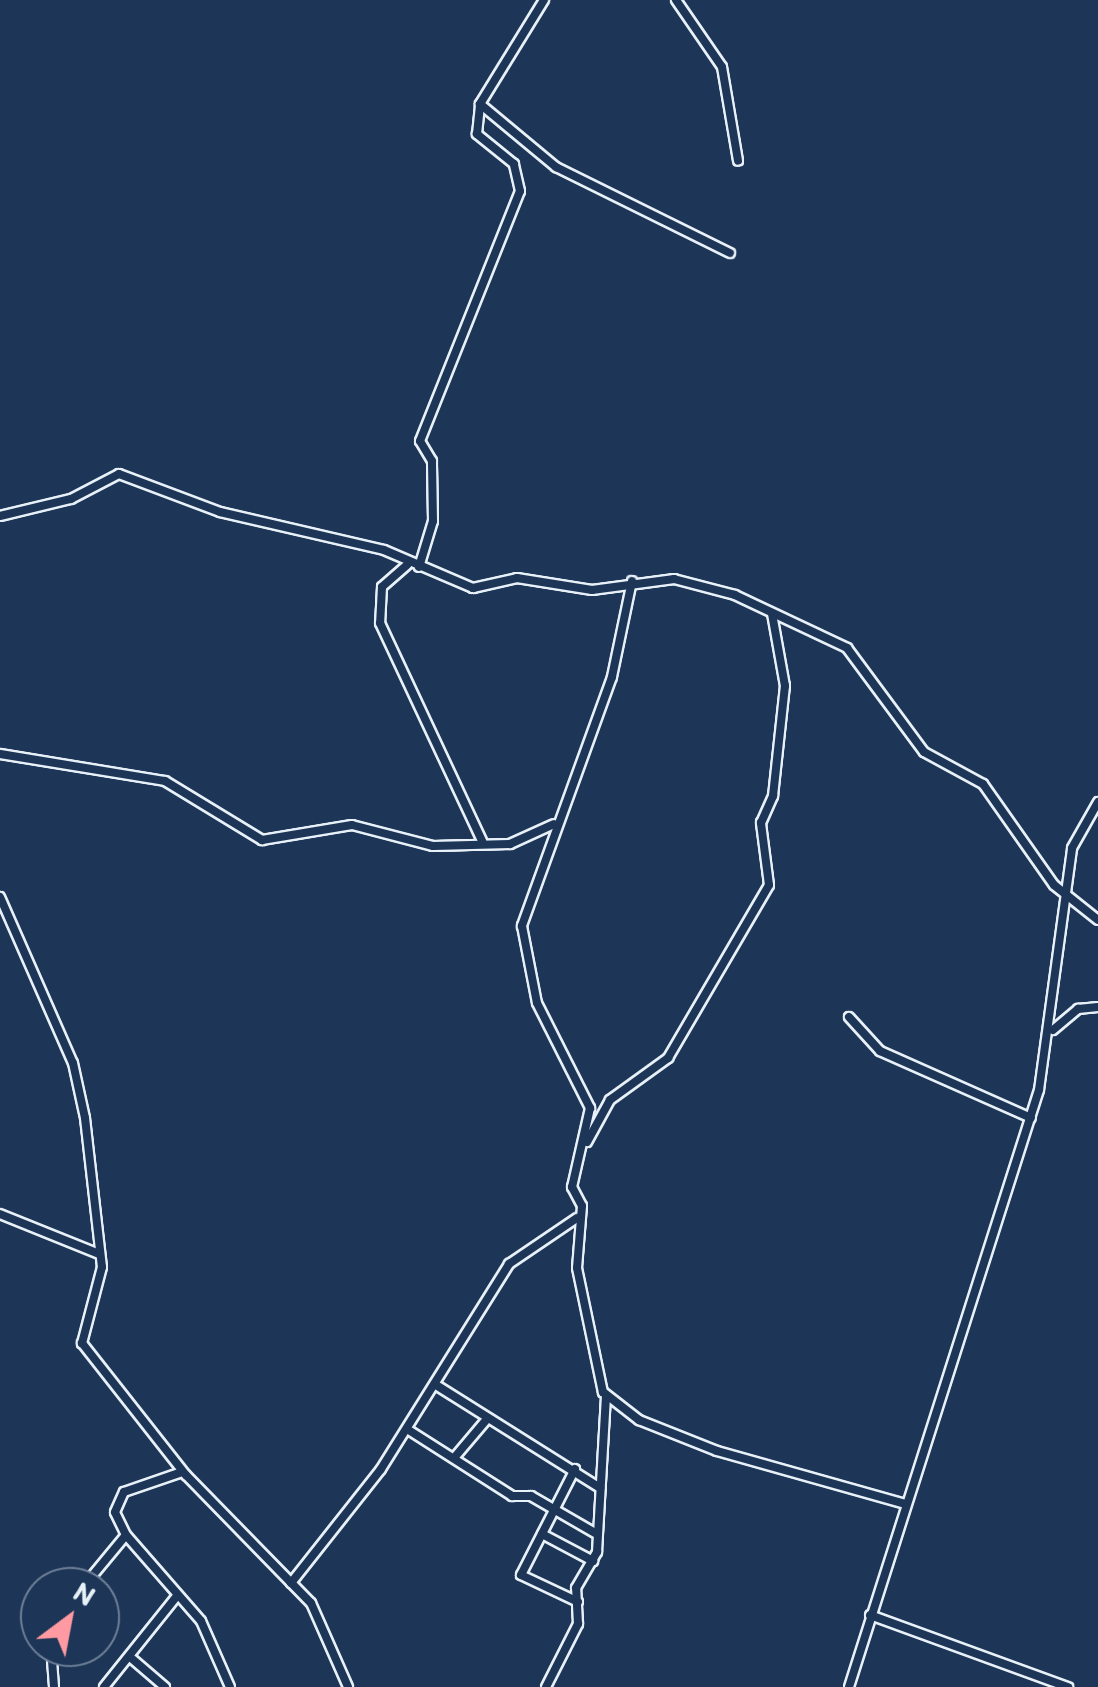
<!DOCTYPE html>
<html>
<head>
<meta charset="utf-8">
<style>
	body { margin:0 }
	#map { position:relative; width:1098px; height:1687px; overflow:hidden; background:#1d3557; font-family:Itim,sans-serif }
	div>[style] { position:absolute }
	.roads { filter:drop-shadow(2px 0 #e8f1f8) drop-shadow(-2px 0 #e8f1f8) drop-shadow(0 2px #e8f1f8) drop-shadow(0 -2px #e8f1f8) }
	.minor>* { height:8px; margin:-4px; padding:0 4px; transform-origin:4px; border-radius:4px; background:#1d3557 }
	span { translate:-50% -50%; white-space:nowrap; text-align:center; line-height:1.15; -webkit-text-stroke:8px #1d3557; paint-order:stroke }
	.north { position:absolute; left:20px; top:1567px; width:100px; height:100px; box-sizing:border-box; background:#1d3557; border:2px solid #6e8097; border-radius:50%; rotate:32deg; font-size:28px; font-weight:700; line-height:40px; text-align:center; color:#e8f1f8 }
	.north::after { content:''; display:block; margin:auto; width:35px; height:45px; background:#ff9aa2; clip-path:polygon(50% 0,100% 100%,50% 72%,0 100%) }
</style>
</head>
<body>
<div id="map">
	<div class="roads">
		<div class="minor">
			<div style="left:676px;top:0;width:81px;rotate:55.5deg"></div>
			<div style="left:722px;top:67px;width:95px;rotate:80.3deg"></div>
			<div style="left:480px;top:104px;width:99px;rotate:39.7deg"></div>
			<div style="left:556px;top:167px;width:194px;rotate:26.3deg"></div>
			<div style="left:0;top:516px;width:73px;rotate:-13.5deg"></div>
			<div style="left:71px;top:499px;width:54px;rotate:-27.5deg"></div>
			<div style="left:119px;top:474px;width:108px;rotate:20.6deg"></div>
			<div style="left:220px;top:512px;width:168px;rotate:13deg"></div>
			<div style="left:384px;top:550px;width:97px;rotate:23.1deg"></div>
			<div style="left:473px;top:588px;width:45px;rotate:-12.8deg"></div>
			<div style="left:517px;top:578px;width:76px;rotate:9.1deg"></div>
			<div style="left:592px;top:590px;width:83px;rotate:-7.6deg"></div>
			<div style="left:674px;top:579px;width:63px;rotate:14.7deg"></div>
			<div style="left:735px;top:595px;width:124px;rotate:25.3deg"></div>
			<div style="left:847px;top:648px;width:129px;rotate:53.5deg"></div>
			<div style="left:924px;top:752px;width:67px;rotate:28.5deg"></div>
			<div style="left:983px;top:784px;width:123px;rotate:54.9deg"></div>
			<div style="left:1054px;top:885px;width:56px;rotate:38.5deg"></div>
			<div style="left:407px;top:565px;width:33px;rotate:139deg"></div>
			<div style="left:382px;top:587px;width:36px;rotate:93deg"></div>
			<div style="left:380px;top:623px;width:241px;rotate:64.9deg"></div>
			<div style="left:419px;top:567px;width:48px;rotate:-73.1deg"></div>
			<div style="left:433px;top:521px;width:60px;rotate:-91deg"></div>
			<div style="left:432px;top:461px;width:23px;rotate:-121deg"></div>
			<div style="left:420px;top:441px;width:269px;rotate:-68.2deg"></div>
			<div style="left:520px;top:191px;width:28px;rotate:-103deg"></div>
			<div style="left:514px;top:164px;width:48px;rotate:-141deg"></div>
			<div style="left:477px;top:134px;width:30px;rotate:-84deg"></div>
			<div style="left:480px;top:104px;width:122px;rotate:-58.4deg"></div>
			<div style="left:632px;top:581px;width:98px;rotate:101.8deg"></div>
			<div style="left:612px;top:677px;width:265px;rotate:109.9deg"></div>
			<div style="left:522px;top:926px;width:78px;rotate:79deg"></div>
			<div style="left:537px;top:1003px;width:118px;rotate:63.2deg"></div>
			<div style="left:590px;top:1108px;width:81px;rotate:102.8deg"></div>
			<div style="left:572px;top:1187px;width:21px;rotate:62deg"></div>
			<div style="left:582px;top:1206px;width:62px;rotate:94.6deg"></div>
			<div style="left:577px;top:1268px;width:127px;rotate:78.2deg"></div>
			<div style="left:603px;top:1392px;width:46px;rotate:37.9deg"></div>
			<div style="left:639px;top:1420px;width:84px;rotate:21.7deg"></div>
			<div style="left:717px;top:1451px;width:195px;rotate:15.7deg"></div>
			<div style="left:0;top:754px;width:167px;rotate:9.3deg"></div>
			<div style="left:165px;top:781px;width:114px;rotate:31.3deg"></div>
			<div style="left:262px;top:840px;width:91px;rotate:-9.5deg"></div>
			<div style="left:352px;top:825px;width:84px;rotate:14.5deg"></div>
			<div style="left:433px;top:846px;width:77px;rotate:-1.5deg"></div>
			<div style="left:510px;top:844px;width:48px;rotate:-24.4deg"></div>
			<div style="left:0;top:897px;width:181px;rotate:66.3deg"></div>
			<div style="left:73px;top:1063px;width:56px;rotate:77.7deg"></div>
			<div style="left:85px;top:1118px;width:150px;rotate:83.5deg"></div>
			<div style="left:102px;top:1267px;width:79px;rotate:104.7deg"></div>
			<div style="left:82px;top:1343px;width:168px;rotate:51.8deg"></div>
			<div style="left:186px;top:1475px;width:179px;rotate:45.7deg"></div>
			<div style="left:311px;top:1603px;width:92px;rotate:66.2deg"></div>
			<div style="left:849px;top:1017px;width:46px;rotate:47.6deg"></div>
			<div style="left:880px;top:1051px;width:165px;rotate:23.9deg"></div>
			<div style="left:1053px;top:1030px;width:33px;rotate:-40deg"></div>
			<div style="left:1078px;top:1009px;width:20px;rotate:-6deg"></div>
			<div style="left:587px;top:1142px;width:48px;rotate:-61.3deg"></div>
			<div style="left:610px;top:1100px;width:72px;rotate:-35.9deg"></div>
			<div style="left:668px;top:1058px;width:200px;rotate:-59.7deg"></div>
			<div style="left:769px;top:885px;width:63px;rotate:-97.4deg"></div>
			<div style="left:761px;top:823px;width:30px;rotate:-66deg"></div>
			<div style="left:773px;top:796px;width:111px;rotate:-83.8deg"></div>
			<div style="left:785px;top:686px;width:73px;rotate:-100.2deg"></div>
			<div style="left:0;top:1214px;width:107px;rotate:22deg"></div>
			<div style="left:436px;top:1385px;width:194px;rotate:32.1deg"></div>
			<div style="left:407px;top:1429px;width:125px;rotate:32.5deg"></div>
			<div style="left:512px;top:1496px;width:19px"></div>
			<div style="left:531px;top:1496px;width:74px;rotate:30deg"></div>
			<div style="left:454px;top:1458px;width:51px;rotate:-49.8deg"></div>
			<div style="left:575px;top:1469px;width:119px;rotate:117deg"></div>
			<div style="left:521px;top:1575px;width:63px;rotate:25.3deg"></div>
			<div style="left:542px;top:1534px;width:58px;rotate:27.9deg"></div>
			<div style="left:126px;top:1535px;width:114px;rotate:48.9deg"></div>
			<div style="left:201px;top:1621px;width:72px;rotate:66.3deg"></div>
			<div style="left:291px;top:1583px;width:145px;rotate:-51.7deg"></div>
			<div style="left:381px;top:1469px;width:242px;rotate:-58deg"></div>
			<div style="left:509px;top:1264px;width:82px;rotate:-34.1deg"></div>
			<div style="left:83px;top:1587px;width:67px;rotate:-50.4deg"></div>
			<div style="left:126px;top:1535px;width:25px;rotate:-116deg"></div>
			<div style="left:115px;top:1512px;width:22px;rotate:-66deg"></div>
			<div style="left:124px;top:1492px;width:61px;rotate:-19deg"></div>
			<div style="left:870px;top:1615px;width:211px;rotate:20deg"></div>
			<div style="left:51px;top:1647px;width:40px;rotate:85.7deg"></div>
			<div style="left:130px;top:1657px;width:46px;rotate:40.6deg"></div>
			<div style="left:104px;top:1687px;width:115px;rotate:-51.3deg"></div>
			<div style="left:546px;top:1687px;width:71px;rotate:-63.1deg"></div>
			<div style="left:578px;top:1624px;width:36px;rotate:-93deg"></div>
			<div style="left:576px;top:1588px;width:42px;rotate:-59.7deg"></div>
			<div style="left:597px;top:1552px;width:155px;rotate:-86.7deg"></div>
			<div style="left:849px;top:1687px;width:627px;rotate:-72.35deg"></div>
			<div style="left:1039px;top:1090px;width:244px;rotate:-82.2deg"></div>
			<div style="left:1072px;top:848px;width:53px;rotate:-60.5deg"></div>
		</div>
	</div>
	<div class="north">N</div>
</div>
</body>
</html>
